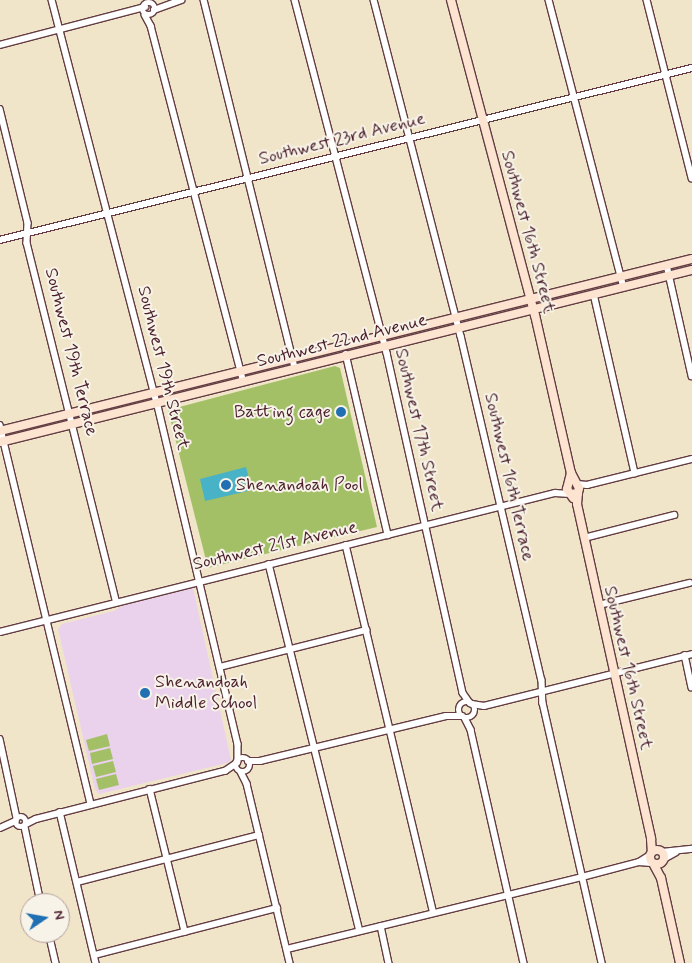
<!DOCTYPE html>
<html>
<head>
<meta charset="utf-8">
<style>
	body { margin:0 }
	#map { position:relative; width:692px; height:963px; overflow:hidden; background:#f1e5c9; font-family:Mynerve,sans-serif }
	div>[style] { position:absolute }
	.built>* { inset:0; background:#ead1ec }
	.green>* { inset:0; background:#a3c067 }
	.water>* { inset:0; background:#48b2c6 }
	.roads { filter:drop-shadow(1px 0 #633d43) drop-shadow(-1px 0 #633d43) drop-shadow(0 1px #633d43) drop-shadow(0 -1px #633d43) }
	.street>* { height:5.5px; margin:-2.75px; padding:0 2.75px; transform-origin:2.75px; border-radius:2.75px; background:#fff }
	.street>.ring { margin:-2.75px; padding:0; box-sizing:content-box; background:none; border:5.5px solid #fff; border-radius:50% }
	.secondary>* { height:8px; margin:-4px; padding:0 4px; transform-origin:4px; border-radius:4px; background:#fde4d1 }
	.secondary>.ring { margin:-4px; padding:0; box-sizing:content-box; background:none; border:8px solid #fde4d1; border-radius:50% }
	.dots>* { width:14px; height:14px; translate:-50% -50%; box-sizing:border-box; border:2px solid #f7f3e8; border-radius:50% }
	span { translate:-50% -50%; white-space:nowrap; text-align:center; line-height:1.15; -webkit-text-stroke:4px #f7f3e8; paint-order:stroke }
	.street-label { font-size:18px; color:#4a1f2b }
	.poi-label { font-size:18px; color:#4a1f2b }
	.right { translate:-100% -50%; text-align:right }
	.left { translate:0 -50%; text-align:left }
	.north { position:absolute; left:20px; top:893px; width:50px; height:50px; box-sizing:border-box; background:#f7f3e8; border:1px solid #b29e9c; border-radius:50%; rotate:78deg; font-size:14px; font-weight:700; line-height:20px; text-align:center; color:#4a1f2b }
	.north::after { content:''; display:block; margin:auto; width:18px; height:22px; background:#1f6fb2; clip-path:polygon(50% 0,100% 100%,50% 72%,0 100%) }
</style>
</head>
<body>
<div id="map">
	<div class="built">
		<div style="clip-path:polygon(193px 588px,231px 760px,227px 763px,99px 794px,95px 789px,58px 629px,62px 624px,114px 611px,122px 606px)"></div>
	</div>
	<div class="green">
		<div style="clip-path:polygon(335px 366px,340px 368px,377px 527px,208px 568px,168px 410px)"></div>
		<div style="clip-path:polygon(107px 734px,110px 746px,89px 751px,86px 740px)"></div>
		<div style="clip-path:polygon(110px 748px,113px 759px,92px 764px,90px 753px)"></div>
		<div style="clip-path:polygon(113px 761px,116px 772px,96px 777px,93px 766px)"></div>
		<div style="clip-path:polygon(116px 774px,119px 785px,99px 790px,96px 779px)"></div>
	</div>
	<div class="water">
		<div style="clip-path:polygon(246px 467px,252px 490px,205px 501px,200px 479px)"></div>
	</div>
	<div class="roads">
		<div class="street">
			<div style="left:52px;top:0;width:420px;rotate:75.4deg"></div>
			<div style="left:158px;top:406px;width:347px;rotate:76.7deg"></div>
			<div style="left:238px;top:744px;width:17px;rotate:90deg"></div>
			<div style="left:204px;top:0;width:378px;rotate:76.1deg"></div>
			<div style="left:295px;top:0;width:365px;rotate:75.4deg"></div>
			<div style="left:387px;top:353px;width:348px;rotate:77.4deg"></div>
			<div style="left:463px;top:693px;width:12px;rotate:55deg"></div>
			<div style="left:374px;top:0;width:347px;rotate:75.5deg"></div>
			<div style="left:461px;top:336px;width:353px;rotate:76.8deg"></div>
			<div style="left:542px;top:680px;width:23px;rotate:88deg"></div>
			<div style="left:543px;top:703px;width:267px;rotate:77.2deg"></div>
			<div style="left:549px;top:0;width:297px;rotate:75.4deg"></div>
			<div style="left:647px;top:0;width:184px;rotate:75.8deg"></div>
			<div class="ring" style="left:143px;top:3px;width:6.5px;height:6.5px"></div>
			<div style="left:154px;top:10px;width:29px;rotate:-20deg"></div>
			<div style="left:145px;top:15px;width:13px;rotate:61deg"></div>
			<div style="left:151px;top:26px;width:366px;rotate:75.4deg"></div>
			<div style="left:0;top:45px;width:150px;rotate:-14.7deg"></div>
			<div style="left:0;top:109px;width:117px;rotate:76.2deg"></div>
			<div style="left:28px;top:223px;width:20px;rotate:93deg"></div>
			<div style="left:27px;top:243px;width:369px;rotate:76deg"></div>
			<div style="left:0;top:240px;width:713px;rotate:-13.96deg"></div>
			<div style="left:667px;top:265px;width:114px;rotate:77.3deg"></div>
			<div style="left:594px;top:294px;width:184px;rotate:77.1deg"></div>
			<div style="left:346px;top:354px;width:186px;rotate:76.9deg"></div>
			<div style="left:0;top:425px;width:390px;rotate:76.5deg"></div>
			<div style="left:577px;top:484px;width:10px;rotate:6deg"></div>
			<div style="left:587px;top:485px;width:108px;rotate:-13.9deg"></div>
			<div style="left:584px;top:538px;width:93px;rotate:-14.3deg"></div>
			<div style="left:346px;top:545px;width:378px;rotate:76.6deg"></div>
			<div style="left:269px;top:564px;width:378px;rotate:76.1deg"></div>
			<div style="left:599px;top:605px;width:93px;rotate:-13.7deg"></div>
			<div style="left:0;top:632px;width:572px;rotate:-14.06deg"></div>
			<div style="left:555px;top:493px;width:15px;rotate:4deg"></div>
			<div style="left:685px;top:655px;width:33px;rotate:78deg"></div>
			<div style="left:220px;top:667px;width:151px;rotate:-14.2deg"></div>
			<div class="ring" style="left:459px;top:702px;width:10.5px;height:10.5px"></div>
			<div style="left:472px;top:704px;width:12px;rotate:9deg"></div>
			<div style="left:484px;top:706px;width:214px;rotate:-14deg"></div>
			<div style="left:465px;top:718px;width:13px;rotate:63deg"></div>
			<div style="left:471px;top:730px;width:239px;rotate:77.2deg"></div>
			<div style="left:0;top:739px;width:81px;rotate:77.9deg"></div>
			<div class="ring" style="left:236px;top:758px;width:8.5px;height:8.5px"></div>
			<div style="left:248px;top:761px;width:12px"></div>
			<div style="left:260px;top:761px;width:191px;rotate:-13.6deg"></div>
			<div style="left:446px;top:716px;width:16px"></div>
			<div style="left:241px;top:772px;width:13px;rotate:63deg"></div>
			<div style="left:247px;top:784px;width:184px;rotate:76.5deg"></div>
			<div style="left:150px;top:789px;width:147px;rotate:76.2deg"></div>
			<div style="left:60px;top:812px;width:155px;rotate:76.6deg"></div>
			<div class="ring" style="left:15.5px;top:816.5px;width:5.5px;height:5.5px"></div>
			<div style="left:26px;top:824px;width:11px;rotate:-27deg"></div>
			<div style="left:36px;top:819px;width:195px;rotate:-14.3deg"></div>
			<div style="left:225px;top:771px;width:14px;rotate:-34deg"></div>
			<div style="left:25px;top:827px;width:78px;rotate:78.1deg"></div>
			<div style="left:0;top:828px;width:17px;rotate:-24deg"></div>
			<div style="left:662px;top:852px;width:30px;rotate:-6deg"></div>
			<div style="left:664px;top:859px;width:13px;rotate:-29deg"></div>
			<div style="left:639px;top:862px;width:12px;rotate:5deg"></div>
			<div style="left:77px;top:882px;width:188px;rotate:-14.5deg"></div>
			<div style="left:381px;top:926px;width:38px;rotate:78deg"></div>
			<div style="left:49px;top:933px;width:31px;rotate:77deg"></div>
			<div style="left:287px;top:949px;width:304px;rotate:-13.7deg"></div>
			<div style="left:582px;top:877px;width:59px;rotate:-14.7deg"></div>
			<div style="left:639px;top:862px;width:13px;rotate:-32deg"></div>
			<div style="left:95px;top:955px;width:188px;rotate:-14.5deg"></div>
		</div>
		<div class="secondary">
			<div style="left:451px;top:0;width:326px;rotate:75.1deg"></div>
			<div style="left:535px;top:315px;width:162px;rotate:77.2deg"></div>
			<div style="left:571px;top:473px;width:17px;rotate:62deg"></div>
			<div style="left:579px;top:488px;width:5px;rotate:101deg"></div>
			<div style="left:578px;top:493px;width:7px;rotate:172deg"></div>
			<div style="left:0;top:431px;width:713px;rotate:-13.96deg"></div>
			<div style="left:0;top:442px;width:713px;rotate:-13.96deg"></div>
			<div style="left:571px;top:473px;width:16px;rotate:104deg"></div>
			<div style="left:567px;top:489px;width:11px;rotate:56deg"></div>
			<div style="left:578px;top:493px;width:11px;rotate:95deg"></div>
			<div style="left:577px;top:504px;width:343px;rotate:77.5deg"></div>
			<div style="left:651px;top:839px;width:13px;rotate:86deg"></div>
			<div class="ring" style="left:650px;top:850px;width:6px;height:6px"></div>
			<div style="left:654px;top:865px;width:15px;rotate:62deg"></div>
			<div style="left:661px;top:878px;width:87px;rotate:77.4deg"></div>
		</div>
	</div>
	<div class="dots">
		<div style="left:341px;top:412px;background:#1f6fb2"></div>
		<div style="left:226px;top:485px;background:#1f6fb2"></div>
		<div style="left:145px;top:693px;background:#1f6fb2"></div>
	</div>
	<div class="street-label">
		<span style="left:342px;top:139px;rotate:-14deg">Southwest 23rd Avenue</span>
		<span style="left:528px;top:232px;rotate:75deg">Southwest 16th Street</span>
		<span style="left:342px;top:341px;rotate:-14deg">Southwest 22nd Avenue</span>
		<span style="left:71px;top:352px;rotate:76deg">Southwest 19th Terrace</span>
		<span style="left:163px;top:368px;rotate:76deg">Southwest 19th Street</span>
		<span style="left:419px;top:430px;rotate:77deg">Southwest 17th Street</span>
		<span style="left:509px;top:477px;rotate:77deg">Southwest 16th Terrace</span>
		<span style="left:275px;top:546px;rotate:-13deg">Southwest 21st Avenue</span>
		<span style="left:628px;top:668px;rotate:77deg">Southwest 16th Street</span>
	</div>
	<div class="poi-label">
		<span class="right" style="left:331px;top:412px">Batting cage</span>
		<span class="left" style="left:236px;top:485px">Shenandoah Pool</span>
		<span class="left" style="left:155px;top:693px">Shenandoah<br>Middle School</span>
	</div>
	<div class="north">N</div>
</div>
</body>
</html>
